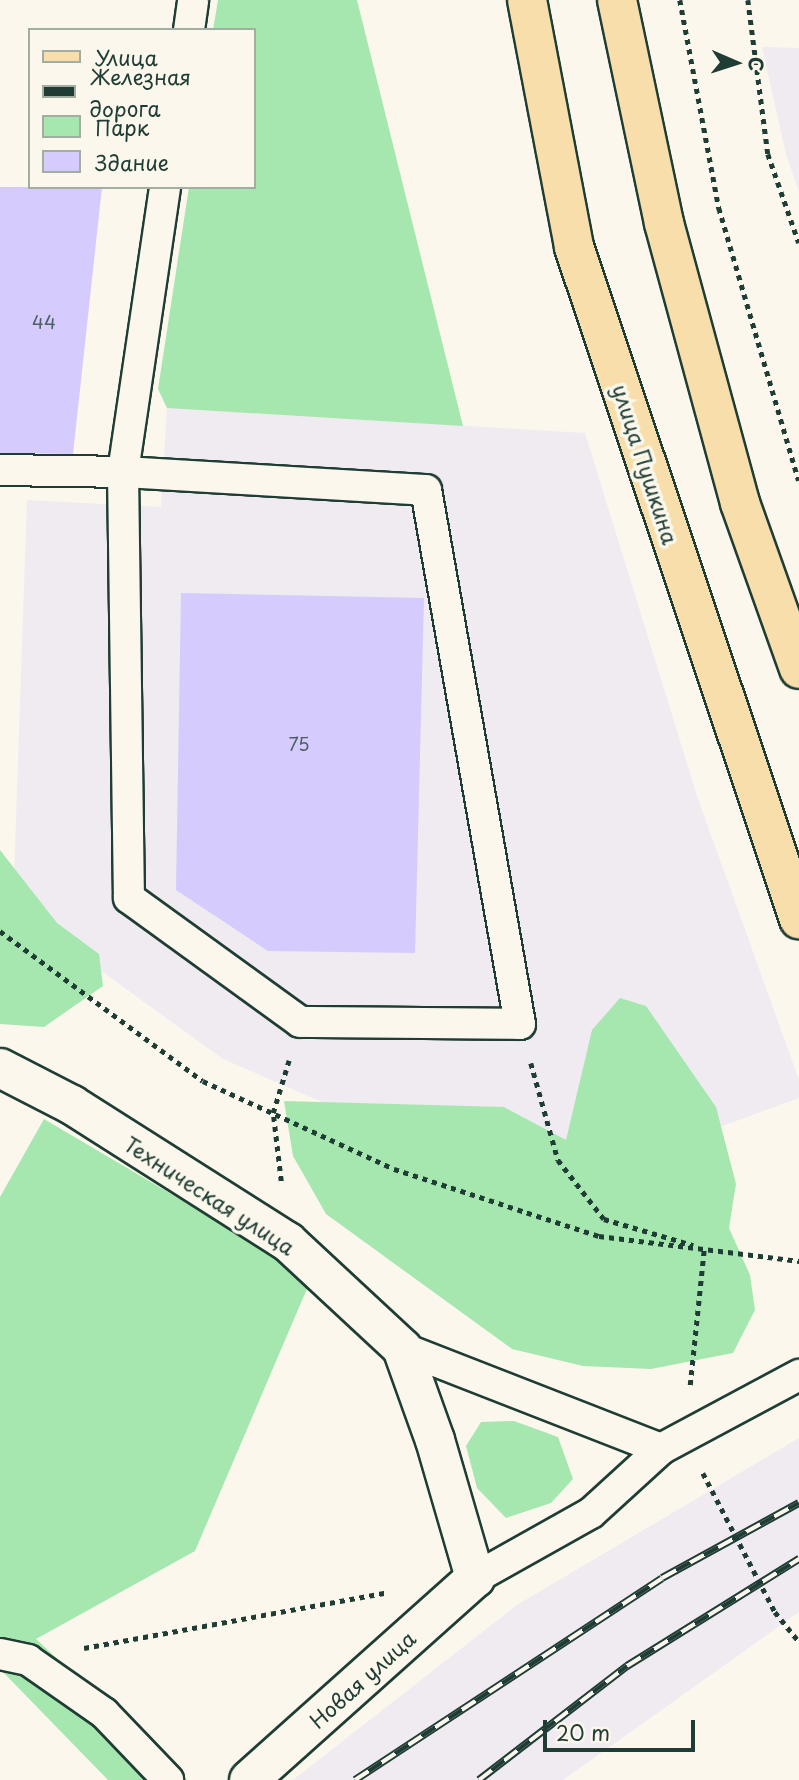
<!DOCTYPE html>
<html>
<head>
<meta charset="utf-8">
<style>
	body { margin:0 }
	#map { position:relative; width:799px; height:1780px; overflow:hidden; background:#fbf7ec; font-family:"Playpen Sans",sans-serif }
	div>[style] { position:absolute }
	.built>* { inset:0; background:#f0eaf1 }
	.green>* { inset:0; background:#a6e7b0 }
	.building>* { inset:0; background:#d6cbfd }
	.path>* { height:4.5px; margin-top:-2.25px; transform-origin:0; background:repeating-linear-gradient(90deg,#1f3d34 0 5px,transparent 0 10px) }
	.roads { filter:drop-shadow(2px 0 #1f3d34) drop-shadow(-2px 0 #1f3d34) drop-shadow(0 2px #1f3d34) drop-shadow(0 -2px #1f3d34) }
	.service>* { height:30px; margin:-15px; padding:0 15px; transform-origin:15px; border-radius:15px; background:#fbf7ec }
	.minor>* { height:38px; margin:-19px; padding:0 19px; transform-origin:19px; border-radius:19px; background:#fbf7ec }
	.primary>* { height:38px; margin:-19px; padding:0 19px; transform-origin:19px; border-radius:19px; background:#f8deab }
	.rail>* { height:8px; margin-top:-4px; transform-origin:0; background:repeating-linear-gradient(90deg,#fbf7ec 0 16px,#1f3d34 0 32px); box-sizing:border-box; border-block:2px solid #1f3d34 }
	span { translate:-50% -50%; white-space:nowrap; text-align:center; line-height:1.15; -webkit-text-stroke:7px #fbf7ec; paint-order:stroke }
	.number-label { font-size:18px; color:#4d6066 }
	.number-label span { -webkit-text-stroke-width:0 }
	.street-label { font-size:21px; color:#1f3d34 }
	.legend { position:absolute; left:28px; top:28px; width:228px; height:161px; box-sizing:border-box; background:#fbf7ec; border:2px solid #a3ada2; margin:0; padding:9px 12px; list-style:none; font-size:21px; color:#1f3d34 }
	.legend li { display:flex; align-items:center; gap:14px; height:35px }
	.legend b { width:35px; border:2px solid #a3ada2 }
	.north { position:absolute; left:701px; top:28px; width:70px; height:70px; -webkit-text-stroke:5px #fbf7ec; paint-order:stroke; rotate:93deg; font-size:19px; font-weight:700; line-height:28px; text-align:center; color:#1f3d34 }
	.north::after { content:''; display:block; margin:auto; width:24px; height:32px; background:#1f3d34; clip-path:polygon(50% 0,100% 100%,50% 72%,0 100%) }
	.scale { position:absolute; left:543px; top:1720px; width:152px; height:32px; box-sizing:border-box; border:4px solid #1f3d34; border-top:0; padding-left:9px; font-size:21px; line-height:24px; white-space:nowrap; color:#1f3d34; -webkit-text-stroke:5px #fbf7ec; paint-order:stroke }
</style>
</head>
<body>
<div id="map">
	<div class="built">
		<div style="clip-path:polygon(762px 47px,799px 48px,799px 191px,786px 154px)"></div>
		<div style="clip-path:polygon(167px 408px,585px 433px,698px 799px,799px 1080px,799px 1098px,566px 1183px,403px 1137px,223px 1059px,13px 907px,27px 500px,161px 507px)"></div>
		<div style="clip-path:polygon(799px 1438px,799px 1612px,563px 1780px,293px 1780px,517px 1605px)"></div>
	</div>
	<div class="green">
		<div style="clip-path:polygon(218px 0,357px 0,463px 426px,167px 408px,158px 389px,189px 187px,254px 187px,254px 30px,213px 30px)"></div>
		<div style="clip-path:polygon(0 850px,57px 923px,99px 954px,103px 986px,44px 1027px,0 1024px)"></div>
		<div style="clip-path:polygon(620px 998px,646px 1006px,716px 1107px,736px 1184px,729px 1228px,750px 1275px,755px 1310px,733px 1353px,651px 1369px,583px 1366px,512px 1349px,326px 1214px,293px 1156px,284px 1101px,504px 1107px,566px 1140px,592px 1030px)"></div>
		<div style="clip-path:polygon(44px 1119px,312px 1277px,195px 1551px,36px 1639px,187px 1780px,108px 1780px,0 1669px,0 1197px)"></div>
		<div style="clip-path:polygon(514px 1421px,558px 1437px,573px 1479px,551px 1503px,506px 1518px,477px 1488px,466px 1446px,481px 1422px)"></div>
	</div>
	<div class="building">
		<div style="clip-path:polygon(0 187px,102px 187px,73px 454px,0 453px)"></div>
		<div style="clip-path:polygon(181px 593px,424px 598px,415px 953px,268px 951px,176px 890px)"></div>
	</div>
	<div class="path">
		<div style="left:680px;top:0;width:212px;rotate:79.4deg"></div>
		<div style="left:719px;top:208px;width:284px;rotate:73.7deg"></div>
		<div style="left:748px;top:0;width:155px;rotate:82.6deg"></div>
		<div style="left:768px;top:154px;width:94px;rotate:70.8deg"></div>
		<div style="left:0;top:931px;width:252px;rotate:36.5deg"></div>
		<div style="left:203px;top:1081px;width:210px;rotate:24.7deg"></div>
		<div style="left:394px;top:1169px;width:216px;rotate:18.1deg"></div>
		<div style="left:599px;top:1236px;width:202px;rotate:7.1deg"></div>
		<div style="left:531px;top:1063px;width:101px;rotate:74.4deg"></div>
		<div style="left:558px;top:1160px;width:75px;rotate:52.1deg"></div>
		<div style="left:604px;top:1219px;width:93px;rotate:16.3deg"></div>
		<div style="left:281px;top:1181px;width:68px;rotate:-96.7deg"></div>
		<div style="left:273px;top:1113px;width:55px;rotate:-73.2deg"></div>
		<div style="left:690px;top:1385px;width:137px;rotate:-84.1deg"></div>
		<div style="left:703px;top:1473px;width:157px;rotate:62.6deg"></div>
		<div style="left:775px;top:1612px;width:38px;rotate:51deg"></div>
		<div style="left:84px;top:1648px;width:309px;rotate:-10.4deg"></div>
	</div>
	<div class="roads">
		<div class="service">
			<div style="left:189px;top:30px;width:30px;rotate:-82deg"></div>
			<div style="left:0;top:470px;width:123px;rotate:0.9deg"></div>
			<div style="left:123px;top:472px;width:426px;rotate:89.2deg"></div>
			<div style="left:129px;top:898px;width:211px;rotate:35.9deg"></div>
			<div style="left:300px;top:1022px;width:220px;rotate:0.5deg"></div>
			<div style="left:520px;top:1024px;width:542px;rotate:-99.98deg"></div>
			<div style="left:426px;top:490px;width:304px;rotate:-176.6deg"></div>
			<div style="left:123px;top:472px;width:288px;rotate:-81.6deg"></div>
			<div style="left:402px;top:1348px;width:278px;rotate:21.3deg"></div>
			<div style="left:475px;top:1578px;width:133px;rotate:-29.3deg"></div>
			<div style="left:591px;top:1513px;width:95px;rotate:-42.4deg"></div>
			<div style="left:661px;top:1449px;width:157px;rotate:-28.2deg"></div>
			<div style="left:0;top:1654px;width:29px;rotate:12deg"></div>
			<div style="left:28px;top:1660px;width:93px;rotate:34.9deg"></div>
			<div style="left:104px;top:1713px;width:93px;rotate:46.3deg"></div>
		</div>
		<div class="minor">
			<div style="left:0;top:1068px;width:81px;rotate:27.2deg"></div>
			<div style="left:72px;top:1105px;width:256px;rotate:32.4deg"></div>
			<div style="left:288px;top:1242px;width:156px;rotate:42.9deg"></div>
			<div style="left:402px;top:1348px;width:98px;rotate:70.3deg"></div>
			<div style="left:435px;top:1440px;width:144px;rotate:73.8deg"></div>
			<div style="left:475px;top:1578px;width:303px;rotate:138.2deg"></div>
		</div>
		<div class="primary">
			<div style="left:527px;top:0;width:251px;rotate:79.2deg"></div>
			<div style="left:574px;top:247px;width:709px;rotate:71.49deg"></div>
			<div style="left:617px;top:0;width:228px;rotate:78.1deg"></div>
			<div style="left:664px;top:223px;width:290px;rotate:74.8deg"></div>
			<div style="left:740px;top:503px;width:176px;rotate:70.4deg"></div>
		</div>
	</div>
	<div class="rail">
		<div style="left:355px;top:1780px;width:367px;rotate:-33.3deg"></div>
		<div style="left:662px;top:1578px;width:156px;rotate:-28.7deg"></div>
		<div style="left:479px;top:1780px;width:187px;rotate:-37.6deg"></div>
		<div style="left:627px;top:1666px;width:203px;rotate:-31.9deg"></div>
	</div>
	<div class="number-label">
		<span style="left:44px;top:322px">44</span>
		<span style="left:299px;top:744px">75</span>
	</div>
	<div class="street-label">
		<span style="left:646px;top:464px;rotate:72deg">улица Пушкина</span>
		<span style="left:210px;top:1195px;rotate:33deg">Техническая улица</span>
		<span style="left:362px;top:1679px;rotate:-42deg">Новая улица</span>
	</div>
	<ul class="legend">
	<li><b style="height:9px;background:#f8deab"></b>Улица</li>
	<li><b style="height:9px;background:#1f3d34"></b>Железная дорога</li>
	<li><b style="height:19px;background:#a6e7b0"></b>Парк</li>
	<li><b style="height:19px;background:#d6cbfd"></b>Здание</li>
	</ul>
	<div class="north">С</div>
	<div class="scale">20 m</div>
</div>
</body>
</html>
